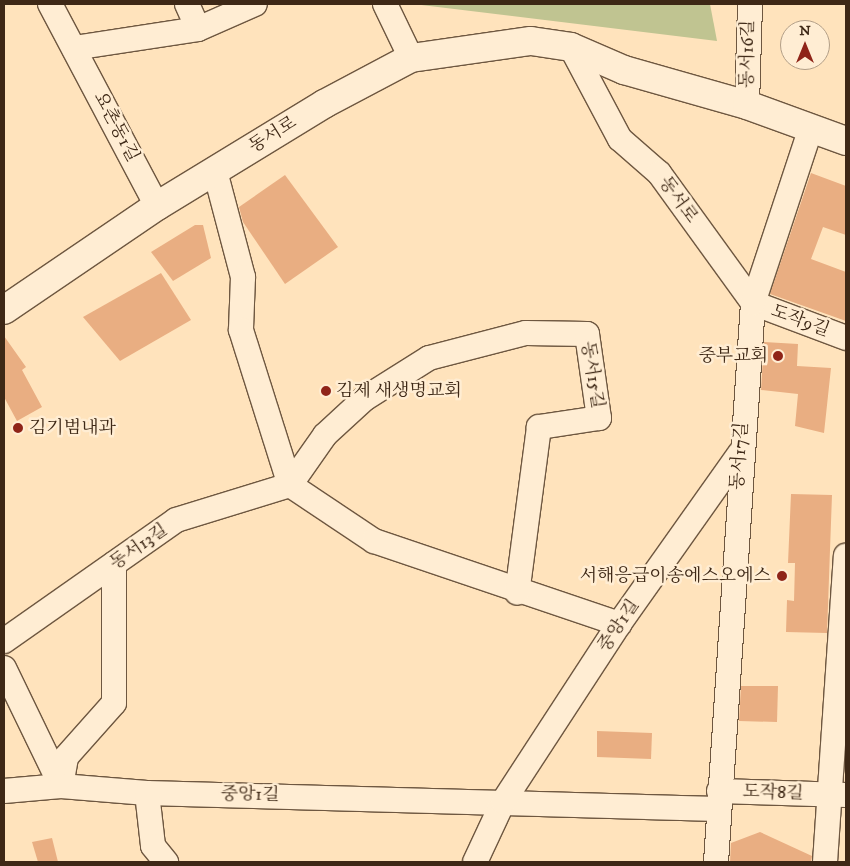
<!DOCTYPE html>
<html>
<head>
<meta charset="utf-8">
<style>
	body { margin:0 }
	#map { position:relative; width:850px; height:866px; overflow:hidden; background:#ffe3bc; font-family:"IM FELL DW Pica","Noto Serif KR",serif }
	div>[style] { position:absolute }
	.green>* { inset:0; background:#c0c491 }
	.building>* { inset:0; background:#e9ae82 }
	.roads { filter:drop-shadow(1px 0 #6e5740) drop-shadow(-1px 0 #6e5740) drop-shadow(0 1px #6e5740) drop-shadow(0 -1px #6e5740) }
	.minor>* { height:24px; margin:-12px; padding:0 12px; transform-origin:12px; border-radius:12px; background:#ffedd3 }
	.secondary>* { height:28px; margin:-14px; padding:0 14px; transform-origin:14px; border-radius:14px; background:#ffedd3 }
	.dots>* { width:14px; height:14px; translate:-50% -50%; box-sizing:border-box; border:2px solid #ffedd3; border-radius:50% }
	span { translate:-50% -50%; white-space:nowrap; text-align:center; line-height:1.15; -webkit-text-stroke:5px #ffedd3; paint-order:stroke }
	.street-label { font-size:18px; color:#3e2816 }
	.poi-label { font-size:18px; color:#3e2816 }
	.right { translate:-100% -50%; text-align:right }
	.left { translate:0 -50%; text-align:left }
	.frame { position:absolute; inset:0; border:5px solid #3e2816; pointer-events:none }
	.north { position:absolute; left:780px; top:20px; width:50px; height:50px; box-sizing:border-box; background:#ffedd3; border:1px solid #b29e87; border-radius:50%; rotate:0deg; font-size:14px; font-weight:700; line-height:20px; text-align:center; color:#3e2816 }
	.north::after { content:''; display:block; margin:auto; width:18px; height:22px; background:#8f2418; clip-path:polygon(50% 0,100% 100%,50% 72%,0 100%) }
</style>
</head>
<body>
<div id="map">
	<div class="green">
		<div style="clip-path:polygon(413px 4px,710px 4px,717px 41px)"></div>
	</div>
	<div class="building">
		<div style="clip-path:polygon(811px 173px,846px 186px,846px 235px,823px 227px,811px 259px,846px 272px,846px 321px,770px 294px)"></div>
		<div style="clip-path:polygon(285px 175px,338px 247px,285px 284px,243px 222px,239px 207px)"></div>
		<div style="clip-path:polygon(195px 225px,203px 225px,211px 258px,173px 281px,151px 252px)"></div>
		<div style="clip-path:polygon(161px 273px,191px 320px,120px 361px,83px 317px)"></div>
		<div style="clip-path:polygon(4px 336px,26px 367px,22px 370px,42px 407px,17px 421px,4px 397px)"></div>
		<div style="clip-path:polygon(764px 342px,798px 344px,797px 366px,831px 368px,824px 433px,795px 426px,798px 394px,761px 390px)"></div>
		<div style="clip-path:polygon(791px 494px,832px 495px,827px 633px,786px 632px,787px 600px,794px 601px,795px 563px,788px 563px)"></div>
		<div style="clip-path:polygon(741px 686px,778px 686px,777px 722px,739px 721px)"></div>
		<div style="clip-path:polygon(597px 731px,652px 733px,651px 759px,597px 757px)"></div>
		<div style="clip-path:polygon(760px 832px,812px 856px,811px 862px,730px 862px,731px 843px)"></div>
		<div style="clip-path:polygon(52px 838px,58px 862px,38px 862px,32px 842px)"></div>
	</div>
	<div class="roads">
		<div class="minor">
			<div style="left:50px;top:4px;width:229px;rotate:62.1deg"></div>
			<div style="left:187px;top:4px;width:27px;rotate:66deg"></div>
			<div style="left:385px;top:4px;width:60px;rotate:64.3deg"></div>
			<div style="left:571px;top:47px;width:104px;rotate:62deg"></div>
			<div style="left:620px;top:139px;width:52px;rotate:41.1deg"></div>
			<div style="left:659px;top:173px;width:160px;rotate:54.1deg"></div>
			<div style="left:753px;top:303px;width:99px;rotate:20.6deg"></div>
			<div style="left:74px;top:48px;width:125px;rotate:-8.7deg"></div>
			<div style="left:198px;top:29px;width:62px;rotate:-23.7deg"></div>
			<div style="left:747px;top:105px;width:101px;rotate:-88.3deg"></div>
			<div style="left:215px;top:171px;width:110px;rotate:75.2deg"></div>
			<div style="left:243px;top:277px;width:53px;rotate:92.2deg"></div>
			<div style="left:241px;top:330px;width:163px;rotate:72.5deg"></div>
			<div style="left:290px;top:485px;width:101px;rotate:33.7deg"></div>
			<div style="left:374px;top:541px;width:259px;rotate:18.7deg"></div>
			<div style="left:4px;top:641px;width:210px;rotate:-35.1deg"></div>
			<div style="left:176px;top:520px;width:119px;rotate:-17.1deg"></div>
			<div style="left:290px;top:485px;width:61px;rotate:-55deg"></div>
			<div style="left:325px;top:435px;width:53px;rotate:-42.7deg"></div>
			<div style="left:364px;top:399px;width:77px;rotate:-32.2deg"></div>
			<div style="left:429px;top:358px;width:100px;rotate:-14.5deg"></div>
			<div style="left:526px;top:333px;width:61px;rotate:0.9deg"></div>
			<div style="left:587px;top:334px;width:85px;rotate:81.9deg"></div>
			<div style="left:599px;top:418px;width:61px;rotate:171.5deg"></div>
			<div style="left:539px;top:427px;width:167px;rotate:97.5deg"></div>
			<div style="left:4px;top:668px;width:129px;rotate:64.2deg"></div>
			<div style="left:61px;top:786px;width:29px;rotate:-80deg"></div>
			<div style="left:66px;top:757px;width:72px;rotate:-48.4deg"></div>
			<div style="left:114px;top:703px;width:139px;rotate:-90deg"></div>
			<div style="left:4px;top:791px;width:57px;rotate:-5deg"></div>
			<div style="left:61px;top:786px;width:86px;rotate:4.7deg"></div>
			<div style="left:147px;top:793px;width:571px;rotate:1.61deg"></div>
			<div style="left:719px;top:791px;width:127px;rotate:1.8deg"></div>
			<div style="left:147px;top:793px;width:53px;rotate:83.5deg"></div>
			<div style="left:153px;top:846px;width:21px;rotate:51deg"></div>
			<div style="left:475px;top:862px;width:66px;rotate:-65deg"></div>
			<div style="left:503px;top:802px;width:212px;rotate:-56.9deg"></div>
			<div style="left:619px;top:624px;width:209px;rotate:-54.7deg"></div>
			<div style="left:716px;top:862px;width:560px;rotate:-86.21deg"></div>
			<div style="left:753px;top:303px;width:181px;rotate:-71.7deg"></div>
			<div style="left:825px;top:862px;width:307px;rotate:-86.1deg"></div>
		</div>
		<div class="secondary">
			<div style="left:4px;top:310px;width:185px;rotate:-34.2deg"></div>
			<div style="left:157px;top:206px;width:196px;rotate:-31.4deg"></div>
			<div style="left:324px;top:104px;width:98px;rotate:-27.9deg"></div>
			<div style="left:411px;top:58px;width:121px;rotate:-8.1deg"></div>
			<div style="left:531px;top:41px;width:40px;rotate:8.5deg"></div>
			<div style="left:571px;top:47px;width:58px;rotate:23.5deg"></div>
			<div style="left:624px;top:70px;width:128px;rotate:15.9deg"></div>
			<div style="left:747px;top:105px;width:105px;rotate:20deg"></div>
		</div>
	</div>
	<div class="dots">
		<div style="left:778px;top:356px;background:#8f2418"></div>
		<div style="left:326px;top:391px;background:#8f2418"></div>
		<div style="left:18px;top:428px;background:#8f2418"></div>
		<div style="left:782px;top:576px;background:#8f2418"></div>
	</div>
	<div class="street-label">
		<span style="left:748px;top:54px;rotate:-89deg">동서16길</span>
		<span style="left:116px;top:127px;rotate:62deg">요촌동1길</span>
		<span style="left:273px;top:135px;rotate:-32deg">동서로</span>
		<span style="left:678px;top:200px;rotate:54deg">동서로</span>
		<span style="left:800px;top:321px;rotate:20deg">도작9길</span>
		<span style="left:592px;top:375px;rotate:81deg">동서15길</span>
		<span style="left:740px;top:456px;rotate:-86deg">동서17길</span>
		<span style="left:139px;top:547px;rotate:-35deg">동서13길</span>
		<span style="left:619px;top:626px;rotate:-56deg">중앙1길</span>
		<span style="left:773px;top:793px;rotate:2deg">도작8길</span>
		<span style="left:250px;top:795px;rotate:1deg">중앙1길</span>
	</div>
	<div class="poi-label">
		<span class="right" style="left:768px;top:356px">중부교회</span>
		<span class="left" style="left:336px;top:391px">김제 새생명교회</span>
		<span class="left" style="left:29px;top:428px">김기범내과</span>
		<span class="right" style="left:771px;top:576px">서해응급이송에스오에스</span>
	</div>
	<div class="frame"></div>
	<div class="north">N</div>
</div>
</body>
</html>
